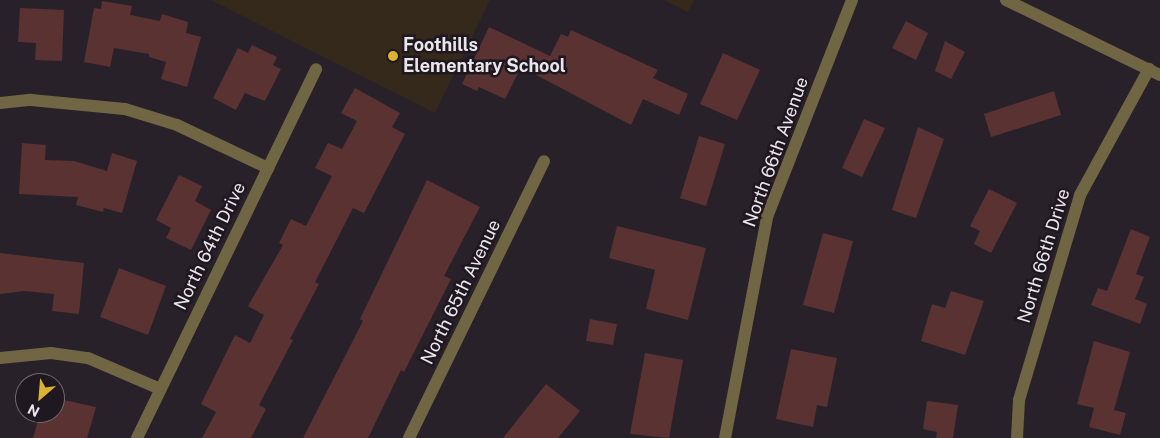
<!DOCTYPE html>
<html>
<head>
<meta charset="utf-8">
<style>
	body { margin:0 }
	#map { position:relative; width:1160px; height:438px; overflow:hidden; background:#29212a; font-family:"Public Sans",sans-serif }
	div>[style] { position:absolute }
	.education>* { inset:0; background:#34291a }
	.building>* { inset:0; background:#593231 }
	.minor>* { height:12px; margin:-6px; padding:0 6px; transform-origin:6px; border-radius:6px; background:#716643 }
	.dots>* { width:14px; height:14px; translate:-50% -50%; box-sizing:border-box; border:2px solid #1f1820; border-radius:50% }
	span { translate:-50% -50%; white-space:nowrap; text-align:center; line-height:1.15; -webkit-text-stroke:5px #1f1820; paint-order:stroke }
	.poi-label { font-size:18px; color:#ebe6ec; font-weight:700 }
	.left { translate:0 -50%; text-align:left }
	.street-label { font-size:18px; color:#ebe6ec }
	.north { position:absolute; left:15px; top:373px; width:50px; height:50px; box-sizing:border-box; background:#1f1820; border:1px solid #716a72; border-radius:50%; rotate:207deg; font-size:14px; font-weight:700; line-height:20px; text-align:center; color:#ebe6ec }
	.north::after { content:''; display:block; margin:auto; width:18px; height:22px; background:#dcb233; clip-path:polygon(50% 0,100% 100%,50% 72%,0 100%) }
</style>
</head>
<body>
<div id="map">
	<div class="education">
		<div style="clip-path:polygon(211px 0,490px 0,435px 113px)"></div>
		<div style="clip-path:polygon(664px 0,694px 0,688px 12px)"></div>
	</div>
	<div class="building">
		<div style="clip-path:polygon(102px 1px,132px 6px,130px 15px,160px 21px,162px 14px,188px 22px,186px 33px,201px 37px,187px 87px,161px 79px,166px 62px,149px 57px,149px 54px,114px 48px,110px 67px,84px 62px,94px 8px,101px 9px)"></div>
		<div style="clip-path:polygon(20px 8px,64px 10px,62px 61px,35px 60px,36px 43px,18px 42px)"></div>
		<div style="clip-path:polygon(906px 21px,928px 33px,916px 60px,892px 48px)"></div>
		<div style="clip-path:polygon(489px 27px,550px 56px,561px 34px,568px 37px,571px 30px,658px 70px,653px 78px,688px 94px,679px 115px,643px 99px,631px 125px,521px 67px,505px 99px,479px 87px,477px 91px,462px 84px)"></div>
		<div style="clip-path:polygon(945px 41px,965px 52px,951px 79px,935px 71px)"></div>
		<div style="clip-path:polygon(252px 45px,277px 57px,273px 65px,281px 69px,265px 101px,245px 93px,236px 110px,213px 98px,238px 48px,248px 53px)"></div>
		<div style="clip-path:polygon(723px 53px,760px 70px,737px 120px,700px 104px)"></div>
		<div style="clip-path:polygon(355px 88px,400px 113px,392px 127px,405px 134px,364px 213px,353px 208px,315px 282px,319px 284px,290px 339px,293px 340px,259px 405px,266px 409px,251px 438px,202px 438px,216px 412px,201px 404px,235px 335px,250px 343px,264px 315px,248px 306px,283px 245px,279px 243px,291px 219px,306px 226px,332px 176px,315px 168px,328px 143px,342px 149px,357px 121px,341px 113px)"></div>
		<div style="clip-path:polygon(1054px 91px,1061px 115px,991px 137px,984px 114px)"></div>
		<div style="clip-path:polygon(864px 119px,885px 128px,862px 177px,842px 168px)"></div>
		<div style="clip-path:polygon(918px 127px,944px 139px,916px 218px,892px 210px)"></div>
		<div style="clip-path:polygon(699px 136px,725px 144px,706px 206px,680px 198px)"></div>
		<div style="clip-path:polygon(22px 143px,46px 145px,45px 160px,74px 161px,107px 171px,112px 153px,137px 161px,122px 213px,104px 208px,103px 212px,76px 205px,78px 197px,19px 194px)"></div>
		<div style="clip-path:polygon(179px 175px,202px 186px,195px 201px,211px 210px,191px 250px,166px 238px,171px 228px,156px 220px)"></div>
		<div style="clip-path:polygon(427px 180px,480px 207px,444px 276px,451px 279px,404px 372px,401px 370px,368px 438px,303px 438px,363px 321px,360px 319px)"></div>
		<div style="clip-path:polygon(989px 189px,1017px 203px,991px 253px,974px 244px,980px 231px,970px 226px)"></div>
		<div style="clip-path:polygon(617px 226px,706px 248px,688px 320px,646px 309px,655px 270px,609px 258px)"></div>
		<div style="clip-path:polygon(1131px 229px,1150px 237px,1136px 274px,1144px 277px,1135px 299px,1147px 304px,1140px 324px,1091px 305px,1098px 288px,1107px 291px)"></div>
		<div style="clip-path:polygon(823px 233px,853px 241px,834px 313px,803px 305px)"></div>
		<div style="clip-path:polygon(0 253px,84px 263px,79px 314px,52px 311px,54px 294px,25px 291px,0 294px)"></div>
		<div style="clip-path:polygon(119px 268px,166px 286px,148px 335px,100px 317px)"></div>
		<div style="clip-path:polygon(951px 291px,984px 301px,965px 355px,921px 341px,932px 304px,945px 308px)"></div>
		<div style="clip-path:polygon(590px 319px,617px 324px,613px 345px,586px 341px)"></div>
		<div style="clip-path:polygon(1094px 341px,1130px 352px,1114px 410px,1126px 413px,1120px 435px,1089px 427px,1094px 408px,1077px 404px)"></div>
		<div style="clip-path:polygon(791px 349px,837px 358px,827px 407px,817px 405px,813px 427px,776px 419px)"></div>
		<div style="clip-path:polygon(645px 353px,683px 360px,669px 438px,630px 434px)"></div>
		<div style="clip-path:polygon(546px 384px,580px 411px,558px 438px,503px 438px)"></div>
		<div style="clip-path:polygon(55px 398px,96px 407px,87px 438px,33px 438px,40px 413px,55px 413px)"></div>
		<div style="clip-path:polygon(927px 401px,958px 405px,953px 438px,936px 438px,937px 432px,923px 429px)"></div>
	</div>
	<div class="minor">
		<div style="left:1006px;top:0;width:171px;rotate:26deg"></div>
		<div style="left:0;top:103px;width:31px;rotate:-6deg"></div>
		<div style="left:31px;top:100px;width:94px;rotate:5.5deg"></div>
		<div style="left:125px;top:109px;width:54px;rotate:17.1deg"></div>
		<div style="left:177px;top:125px;width:101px;rotate:25.3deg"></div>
		<div style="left:0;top:358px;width:51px;rotate:-5.6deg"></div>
		<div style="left:51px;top:353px;width:37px;rotate:8deg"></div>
		<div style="left:88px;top:358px;width:78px;rotate:23.3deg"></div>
		<div style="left:137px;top:438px;width:410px;rotate:-64.1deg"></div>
		<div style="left:409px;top:438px;width:308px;rotate:-64deg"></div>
		<div style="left:725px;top:438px;width:225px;rotate:-79.2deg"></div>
		<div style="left:767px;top:217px;width:233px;rotate:-68.6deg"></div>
		<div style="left:1017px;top:438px;width:38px;rotate:-87deg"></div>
		<div style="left:1019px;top:400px;width:214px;rotate:-73.4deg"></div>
		<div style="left:1080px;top:195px;width:144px;rotate:-61.3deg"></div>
	</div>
	<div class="dots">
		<div style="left:393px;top:56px;background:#dcb233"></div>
	</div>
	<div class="poi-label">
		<span class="left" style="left:403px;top:56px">Foothills<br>Elementary School</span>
	</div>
	<div class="street-label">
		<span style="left:776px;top:152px;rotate:-70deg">North 66th Avenue</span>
		<span style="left:210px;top:246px;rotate:-64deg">North 64th Drive</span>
		<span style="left:1044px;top:256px;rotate:-73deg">North 66th Drive</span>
		<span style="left:461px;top:292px;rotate:-64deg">North 65th Avenue</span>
	</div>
	<div class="north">N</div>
</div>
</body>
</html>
